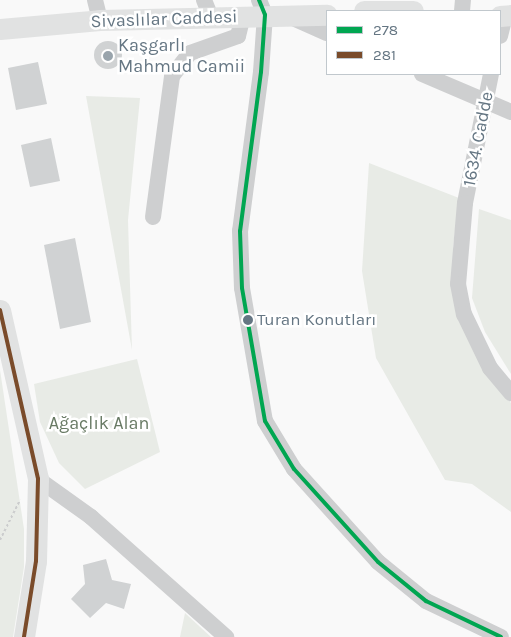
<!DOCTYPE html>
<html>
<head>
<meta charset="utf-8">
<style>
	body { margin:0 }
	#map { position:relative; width:511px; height:637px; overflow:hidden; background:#f9f9f9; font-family:Karla,sans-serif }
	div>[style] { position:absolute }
	.green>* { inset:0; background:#e8ebe6 }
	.building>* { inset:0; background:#d0d2d3 }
	.round { border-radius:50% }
	.path>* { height:2px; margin-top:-1px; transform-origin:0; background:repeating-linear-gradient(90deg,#cbcccd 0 2.5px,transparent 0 5px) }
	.minor>* { height:16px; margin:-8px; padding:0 8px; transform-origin:8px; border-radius:8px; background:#cecfd0 }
	.major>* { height:21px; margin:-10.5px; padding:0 10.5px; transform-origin:10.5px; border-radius:10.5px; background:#e1e2e2 }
	.bus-1>* { height:4px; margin:-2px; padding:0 2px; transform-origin:2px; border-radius:2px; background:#00a651 }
	.bus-2>* { height:4px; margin:-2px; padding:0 2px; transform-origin:2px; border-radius:2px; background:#7a4b2a }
	.dots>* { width:14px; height:14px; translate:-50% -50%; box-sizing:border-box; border:2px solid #fff; border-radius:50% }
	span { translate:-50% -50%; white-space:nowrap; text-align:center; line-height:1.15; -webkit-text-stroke:5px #fff; paint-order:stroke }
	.bus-label { font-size:17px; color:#657683 }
	.left { translate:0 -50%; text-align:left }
	.street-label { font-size:18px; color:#657683 }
	.poi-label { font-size:18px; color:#657683 }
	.park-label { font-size:18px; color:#687a64 }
	.legend { position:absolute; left:326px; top:10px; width:175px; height:65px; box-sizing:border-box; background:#fff; border:1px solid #c1c8cd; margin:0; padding:6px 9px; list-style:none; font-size:15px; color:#657683 }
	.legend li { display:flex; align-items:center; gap:10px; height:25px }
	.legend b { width:25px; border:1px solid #c1c8cd }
</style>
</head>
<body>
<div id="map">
	<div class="green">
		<div style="clip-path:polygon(86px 96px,140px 98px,128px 220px,132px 350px)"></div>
		<div style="clip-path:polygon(369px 163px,459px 198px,453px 247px,455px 296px,482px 369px,511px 403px,511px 512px,472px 484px,445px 480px,376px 358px,362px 271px)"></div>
		<div style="clip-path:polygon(479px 209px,511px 220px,511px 374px,485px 332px,472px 298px)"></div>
		<div style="clip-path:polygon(137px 359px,160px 452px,85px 489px,59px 463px,40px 422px,34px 384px)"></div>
		<div style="clip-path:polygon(0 370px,24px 529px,24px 567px,13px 637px,0 637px)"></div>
		<div style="clip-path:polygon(185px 613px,211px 637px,180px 637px)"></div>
	</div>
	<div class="building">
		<div class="round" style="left:94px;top:41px;width:28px;height:28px"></div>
		<div style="clip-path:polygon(38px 62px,47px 104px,16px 110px,8px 68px)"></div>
		<div style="clip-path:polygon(51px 138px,60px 181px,30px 187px,21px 145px)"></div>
		<div style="clip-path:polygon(75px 238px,91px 322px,60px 329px,44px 245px)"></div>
		<div style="clip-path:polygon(106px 559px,112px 580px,131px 584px,124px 609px,106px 603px,90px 618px,71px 599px,85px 584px,83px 565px)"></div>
	</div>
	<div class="path">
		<div style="left:0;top:540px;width:45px;rotate:-63.4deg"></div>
	</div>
	<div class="minor">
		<div style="left:95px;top:0;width:21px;rotate:76deg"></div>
		<div style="left:204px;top:0;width:18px;rotate:68deg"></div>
		<div style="left:259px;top:0;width:16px;rotate:68deg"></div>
		<div style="left:265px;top:15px;width:57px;rotate:94deg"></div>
		<div style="left:261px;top:72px;width:160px;rotate:97.5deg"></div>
		<div style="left:240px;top:231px;width:57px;rotate:88deg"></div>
		<div style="left:242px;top:288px;width:135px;rotate:80.2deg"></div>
		<div style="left:265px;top:421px;width:56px;rotate:58.9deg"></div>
		<div style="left:294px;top:469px;width:125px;rotate:47.9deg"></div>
		<div style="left:378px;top:562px;width:62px;rotate:39.1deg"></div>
		<div style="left:426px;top:601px;width:83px;rotate:25.6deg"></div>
		<div style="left:462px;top:11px;width:11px;rotate:-85deg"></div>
		<div style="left:295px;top:19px;width:35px;rotate:24deg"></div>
		<div style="left:500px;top:36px;width:21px;rotate:-76deg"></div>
		<div style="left:422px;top:74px;width:97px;rotate:23.1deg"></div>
		<div style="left:491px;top:74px;width:132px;rotate:101.4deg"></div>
		<div style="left:465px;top:203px;width:81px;rotate:94.9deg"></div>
		<div style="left:458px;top:284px;width:31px;rotate:79deg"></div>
		<div style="left:464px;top:314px;width:60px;rotate:64.3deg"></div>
		<div style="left:490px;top:368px;width:33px;rotate:50deg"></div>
		<div style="left:153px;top:217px;width:142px;rotate:-82.3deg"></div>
		<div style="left:172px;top:76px;width:29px;rotate:-52deg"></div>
		<div style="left:190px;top:53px;width:51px;rotate:-19.5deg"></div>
		<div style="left:238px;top:36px;width:21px;rotate:-76deg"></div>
		<div style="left:38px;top:479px;width:65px;rotate:35.6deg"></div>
		<div style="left:91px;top:517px;width:181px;rotate:41.6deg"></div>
	</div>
	<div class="major">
		<div style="left:364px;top:11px;width:49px"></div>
		<div style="left:500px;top:16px;width:11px;rotate:-5deg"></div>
		<div style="left:0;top:29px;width:100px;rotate:-5.1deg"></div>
		<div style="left:100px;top:20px;width:227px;rotate:-1.3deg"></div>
		<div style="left:0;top:310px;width:173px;rotate:77.3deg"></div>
		<div style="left:38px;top:479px;width:82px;rotate:91.4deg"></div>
		<div style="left:36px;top:561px;width:77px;rotate:99deg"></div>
	</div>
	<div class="bus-1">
		<div style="left:259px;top:0;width:16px;rotate:68deg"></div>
		<div style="left:265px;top:15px;width:57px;rotate:94deg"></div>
		<div style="left:261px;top:72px;width:160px;rotate:97.5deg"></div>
		<div style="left:240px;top:231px;width:57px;rotate:88deg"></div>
		<div style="left:242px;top:288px;width:135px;rotate:80.2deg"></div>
		<div style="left:265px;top:421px;width:56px;rotate:58.9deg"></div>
		<div style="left:294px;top:469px;width:125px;rotate:47.9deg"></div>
		<div style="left:378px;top:562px;width:62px;rotate:39.1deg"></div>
		<div style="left:426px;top:601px;width:83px;rotate:25.6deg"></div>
	</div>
	<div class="bus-2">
		<div style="left:0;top:310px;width:173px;rotate:77.3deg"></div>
		<div style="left:38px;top:479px;width:82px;rotate:91.4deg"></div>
		<div style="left:36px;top:561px;width:77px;rotate:99deg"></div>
	</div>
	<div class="dots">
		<div style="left:108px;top:56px;background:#99a4ac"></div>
		<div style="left:248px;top:320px;background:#657683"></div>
	</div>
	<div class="bus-label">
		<span class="left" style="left:257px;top:320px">Turan Konutları</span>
	</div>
	<div class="street-label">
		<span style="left:164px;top:19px;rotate:-2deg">Sivaslılar Caddesi</span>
		<span style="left:478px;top:139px;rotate:-79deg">1634. Cadde</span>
	</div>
	<div class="poi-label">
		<span class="left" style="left:118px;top:56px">Kaşgarlı<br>Mahmud Camii</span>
	</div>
	<div class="park-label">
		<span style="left:99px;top:423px">Ağaçlık Alan</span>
	</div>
	<ul class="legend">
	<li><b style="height:6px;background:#00a651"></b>278</li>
	<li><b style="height:6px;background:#7a4b2a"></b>281</li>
	</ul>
</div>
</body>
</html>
